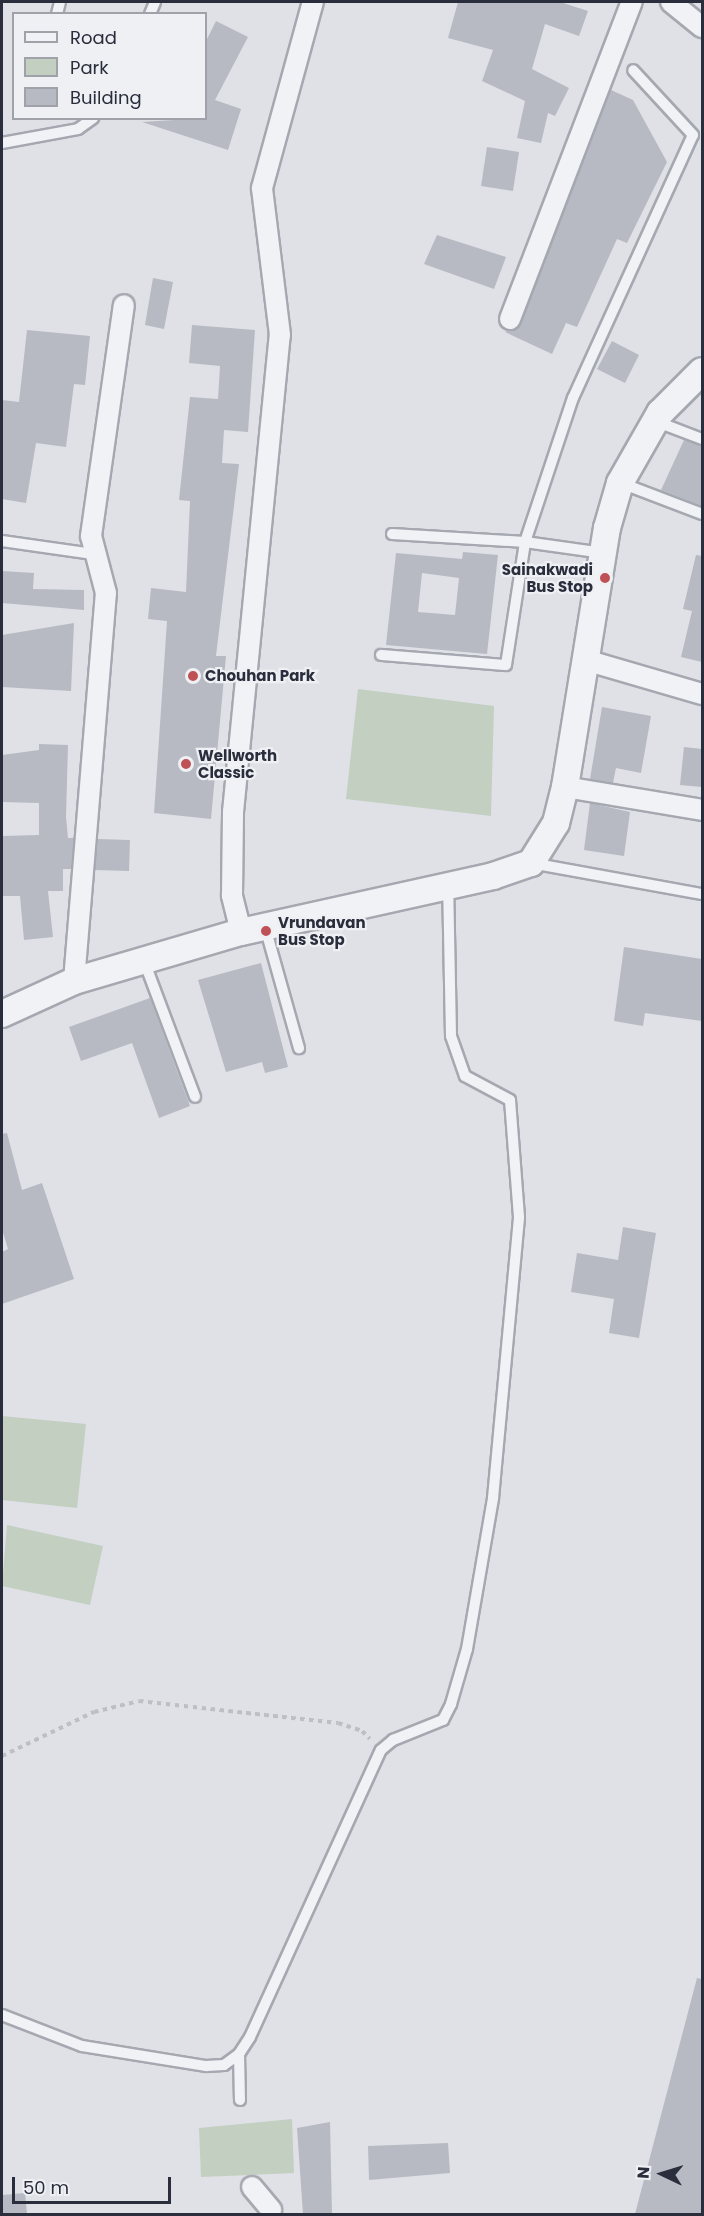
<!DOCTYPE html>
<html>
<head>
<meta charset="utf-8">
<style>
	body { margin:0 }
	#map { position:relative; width:704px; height:2216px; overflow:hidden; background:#dfe1e6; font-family:Poppins,sans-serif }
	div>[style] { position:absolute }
	.green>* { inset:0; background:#c3cfc1 }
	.building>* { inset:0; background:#b7bac3 }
	.path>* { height:4px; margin-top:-2px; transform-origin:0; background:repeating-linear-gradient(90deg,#bdbfc5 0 4.5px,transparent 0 9px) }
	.roads { filter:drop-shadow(2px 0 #a5a8b0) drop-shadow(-2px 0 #a5a8b0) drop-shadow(0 2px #a5a8b0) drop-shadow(0 -2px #a5a8b0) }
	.service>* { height:10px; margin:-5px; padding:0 5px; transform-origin:5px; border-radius:5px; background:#f1f2f5 }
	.minor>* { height:20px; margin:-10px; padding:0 10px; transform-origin:10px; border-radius:10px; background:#f1f2f5 }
	.tertiary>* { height:26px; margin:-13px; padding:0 13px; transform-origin:13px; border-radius:13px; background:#f1f2f5 }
	.dots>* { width:16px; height:16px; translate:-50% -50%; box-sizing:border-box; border:3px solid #eef0f4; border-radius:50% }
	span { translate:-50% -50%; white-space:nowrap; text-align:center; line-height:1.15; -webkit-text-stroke:4.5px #eef0f4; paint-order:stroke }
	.poi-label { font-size:15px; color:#2a2e3c; font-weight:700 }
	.right { translate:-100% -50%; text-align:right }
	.left { translate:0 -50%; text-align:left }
	.frame { position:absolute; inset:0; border:3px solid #2a2e3c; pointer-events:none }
	.legend { position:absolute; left:12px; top:12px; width:195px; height:108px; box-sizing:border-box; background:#eef0f4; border:2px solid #a0a2aa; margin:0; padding:8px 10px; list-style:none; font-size:18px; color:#2a2e3c }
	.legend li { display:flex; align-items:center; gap:12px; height:30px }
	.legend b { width:30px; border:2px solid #a0a2aa }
	.north { position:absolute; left:632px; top:2144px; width:60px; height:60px; -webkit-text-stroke:4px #eef0f4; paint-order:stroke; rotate:274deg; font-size:16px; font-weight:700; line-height:24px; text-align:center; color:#2a2e3c }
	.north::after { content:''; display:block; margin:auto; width:21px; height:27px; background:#2a2e3c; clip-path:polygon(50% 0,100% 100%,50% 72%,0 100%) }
	.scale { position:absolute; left:12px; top:2177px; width:159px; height:27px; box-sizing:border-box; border:3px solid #2a2e3c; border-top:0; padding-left:8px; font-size:18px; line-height:21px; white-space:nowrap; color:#2a2e3c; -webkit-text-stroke:4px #eef0f4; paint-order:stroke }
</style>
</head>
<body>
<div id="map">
	<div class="green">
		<div style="clip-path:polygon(358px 689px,494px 706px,491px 816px,346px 799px)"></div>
		<div style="clip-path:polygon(2px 1416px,86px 1424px,77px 1508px,2px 1500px)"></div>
		<div style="clip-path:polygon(7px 1525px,103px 1546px,90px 1605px,2px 1586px)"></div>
		<div style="clip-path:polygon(292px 2119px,294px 2173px,201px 2177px,199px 2128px)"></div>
	</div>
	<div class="building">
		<div style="clip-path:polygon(458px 2px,560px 2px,588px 11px,579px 36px,545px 24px,532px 69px,569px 88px,555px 116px,548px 113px,541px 143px,517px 138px,525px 101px,482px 81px,493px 50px,448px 38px)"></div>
		<div style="clip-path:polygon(216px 21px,248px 37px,215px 100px,241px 109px,228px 150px,142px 122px,206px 118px,206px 41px)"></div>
		<div style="clip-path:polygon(611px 90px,633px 100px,667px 162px,627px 243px,617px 239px,577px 327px,566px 323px,552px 354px,505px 332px,521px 323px)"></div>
		<div style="clip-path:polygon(487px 147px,519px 152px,513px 191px,481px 186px)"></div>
		<div style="clip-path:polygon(437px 235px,506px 257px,494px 289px,424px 264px)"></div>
		<div style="clip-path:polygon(153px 278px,173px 282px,164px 329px,145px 325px)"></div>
		<div style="clip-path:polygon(192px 325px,255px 330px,248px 432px,224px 430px,222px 463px,239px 464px,216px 656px,226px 656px,211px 819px,154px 813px,167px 621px,148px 619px,151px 588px,186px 592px,190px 501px,179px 500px,190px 397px,218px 399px,220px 366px,189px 363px)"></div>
		<div style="clip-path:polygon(27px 330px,90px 336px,85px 385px,74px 384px,66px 447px,36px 443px,26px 503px,2px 499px,2px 400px,19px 402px)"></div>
		<div style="clip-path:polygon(612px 341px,639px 355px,625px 383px,597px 369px)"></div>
		<div style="clip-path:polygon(684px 440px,702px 446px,702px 506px,661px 490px)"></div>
		<div style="clip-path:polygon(evenodd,463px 552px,498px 555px,487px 654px,386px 645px,396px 553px,462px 559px,463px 552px,422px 573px,459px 578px,455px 615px,418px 612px,422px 573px)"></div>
		<div style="clip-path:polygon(696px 555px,702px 556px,702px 662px,681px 657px,692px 611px,683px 609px)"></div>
		<div style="clip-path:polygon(2px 571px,34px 573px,33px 589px,84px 590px,84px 610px,2px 603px)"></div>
		<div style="clip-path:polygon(74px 623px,71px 691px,2px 687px,2px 635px)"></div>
		<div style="clip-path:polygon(602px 707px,651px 716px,641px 773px,616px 768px,613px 783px,590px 779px)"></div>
		<div style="clip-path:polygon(39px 744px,68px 745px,66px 817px,68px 838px,74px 838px,71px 869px,63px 869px,63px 891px,48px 891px,53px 937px,24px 940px,20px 896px,2px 896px,2px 836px,39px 835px,39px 803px,2px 802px,2px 755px,39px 750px)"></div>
		<div style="clip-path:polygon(684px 747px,702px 749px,702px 787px,680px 785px)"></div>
		<div style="clip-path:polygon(590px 803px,630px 812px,624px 856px,584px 850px)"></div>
		<div style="clip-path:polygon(98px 839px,130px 840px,129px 871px,95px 870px)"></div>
		<div style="clip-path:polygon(624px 947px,702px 959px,702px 1021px,645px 1013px,643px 1026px,614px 1021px)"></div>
		<div style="clip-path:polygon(261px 963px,288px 1067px,265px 1073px,262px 1062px,226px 1072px,198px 980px)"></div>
		<div style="clip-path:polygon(150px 998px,190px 1106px,159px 1118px,132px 1043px,81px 1061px,69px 1027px)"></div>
		<div style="clip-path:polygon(7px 1133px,22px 1190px,42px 1183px,74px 1279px,2px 1304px,2px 1252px,8px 1249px,2px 1229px,2px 1134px)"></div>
		<div style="clip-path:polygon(623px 1227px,656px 1233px,639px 1338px,609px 1333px,614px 1299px,571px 1292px,577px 1253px,618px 1260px)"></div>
		<div style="clip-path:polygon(697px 1978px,702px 1979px,702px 2214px,635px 2214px)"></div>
		<div style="clip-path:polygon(330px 2122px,332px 2214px,303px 2214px,297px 2128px)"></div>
		<div style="clip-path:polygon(448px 2143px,450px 2173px,369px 2180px,368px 2146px)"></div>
		<div style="clip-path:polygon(25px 2193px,27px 2214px,2px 2214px,2px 2195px)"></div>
	</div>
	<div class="path">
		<div style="left:2px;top:1756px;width:102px;rotate:-25.6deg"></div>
		<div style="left:94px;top:1712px;width:46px;rotate:-13.7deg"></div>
		<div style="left:139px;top:1701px;width:200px;rotate:6.3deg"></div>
		<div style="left:338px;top:1723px;width:25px;rotate:18deg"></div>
		<div style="left:362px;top:1731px;width:11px;rotate:45deg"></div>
	</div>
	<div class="roads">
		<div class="service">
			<div style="left:57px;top:14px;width:12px;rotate:-76deg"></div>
			<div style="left:150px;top:14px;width:13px;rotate:-67deg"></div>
			<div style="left:2px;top:143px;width:77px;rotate:-10.4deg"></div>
			<div style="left:78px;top:129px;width:19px;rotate:-36deg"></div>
			<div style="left:655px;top:421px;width:50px;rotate:21deg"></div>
			<div style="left:621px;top:483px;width:87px;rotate:20.9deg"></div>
			<div style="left:392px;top:534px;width:133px;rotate:3.4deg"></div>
			<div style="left:525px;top:542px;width:79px;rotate:8deg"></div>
			<div style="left:2px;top:541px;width:92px;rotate:8.1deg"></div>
			<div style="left:381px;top:655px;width:125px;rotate:4.6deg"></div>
			<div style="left:506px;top:665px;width:124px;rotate:-81.2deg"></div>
			<div style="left:525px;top:542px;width:152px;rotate:-71.6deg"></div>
			<div style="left:573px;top:398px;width:289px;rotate:-65.5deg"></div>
			<div style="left:693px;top:135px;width:88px;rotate:-132.7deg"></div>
			<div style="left:531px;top:863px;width:174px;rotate:10.3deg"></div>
			<div style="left:265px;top:927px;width:126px;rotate:74.3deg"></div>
			<div style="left:144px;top:961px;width:145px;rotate:69.4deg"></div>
			<div style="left:2px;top:2015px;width:86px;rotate:21.2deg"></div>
			<div style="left:82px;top:2046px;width:126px;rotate:9.2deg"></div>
			<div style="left:206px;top:2066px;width:18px;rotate:-3deg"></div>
			<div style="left:224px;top:2065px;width:19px;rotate:-36deg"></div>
			<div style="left:239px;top:2054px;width:20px;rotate:-57deg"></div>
			<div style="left:250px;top:2037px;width:315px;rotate:-65.5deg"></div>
			<div style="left:381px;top:1750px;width:16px;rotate:-40deg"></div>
			<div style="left:393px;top:1740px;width:54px;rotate:-21.8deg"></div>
			<div style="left:443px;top:1720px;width:18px;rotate:-63deg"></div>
			<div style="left:451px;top:1704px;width:57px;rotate:-73.8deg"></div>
			<div style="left:467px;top:1649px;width:153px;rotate:-80.2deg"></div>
			<div style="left:493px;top:1498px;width:282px;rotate:-84.7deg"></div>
			<div style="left:519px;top:1217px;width:117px;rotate:-94.4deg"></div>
			<div style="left:510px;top:1100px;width:51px;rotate:-151.9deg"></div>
			<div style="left:465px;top:1076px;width:42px;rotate:-109.3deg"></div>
			<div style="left:451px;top:1036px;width:150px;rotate:-91.1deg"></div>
			<div style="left:239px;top:2054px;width:46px;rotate:88.8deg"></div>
		</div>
		<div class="minor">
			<div style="left:671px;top:2px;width:40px;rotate:39deg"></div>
			<div style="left:510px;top:319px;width:340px;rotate:-69deg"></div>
			<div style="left:585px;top:660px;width:122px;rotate:16.2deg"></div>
			<div style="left:565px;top:787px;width:139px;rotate:9.5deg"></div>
			<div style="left:241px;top:932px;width:38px;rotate:-104deg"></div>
			<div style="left:232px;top:895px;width:83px;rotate:-89.3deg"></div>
			<div style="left:233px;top:812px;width:479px;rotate:-84.4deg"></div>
			<div style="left:280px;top:335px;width:148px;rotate:-97deg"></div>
			<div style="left:262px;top:188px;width:193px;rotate:-74.7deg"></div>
			<div style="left:74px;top:981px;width:389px;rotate:-85.3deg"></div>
			<div style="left:106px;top:593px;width:59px;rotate:-104.7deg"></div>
			<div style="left:91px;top:536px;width:233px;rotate:-81.9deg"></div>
			<div style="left:252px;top:2187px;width:30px;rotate:50deg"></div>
		</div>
		<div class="tertiary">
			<div style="left:2px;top:1014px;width:79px;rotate:-24.6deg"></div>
			<div style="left:74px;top:981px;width:174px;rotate:-16.4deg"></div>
			<div style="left:241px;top:932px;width:258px;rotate:-12.5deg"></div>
			<div style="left:493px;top:876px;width:40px;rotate:-18.9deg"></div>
			<div style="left:531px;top:863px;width:47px;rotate:-58deg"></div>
			<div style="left:556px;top:823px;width:37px;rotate:-76deg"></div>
			<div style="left:565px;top:787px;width:262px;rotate:-80.8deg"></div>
			<div style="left:607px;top:528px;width:47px;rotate:-73.9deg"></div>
			<div style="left:620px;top:483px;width:81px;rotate:-60.3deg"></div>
			<div style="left:660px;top:413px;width:59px;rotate:-45deg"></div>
		</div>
	</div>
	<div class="dots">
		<div style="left:605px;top:578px;background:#be5156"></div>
		<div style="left:193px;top:676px;background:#be5156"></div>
		<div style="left:186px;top:764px;background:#be5156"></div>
		<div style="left:266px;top:931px;background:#be5156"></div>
	</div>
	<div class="poi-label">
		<span class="right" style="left:593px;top:578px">Sainakwadi<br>Bus Stop</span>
		<span class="left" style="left:205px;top:676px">Chouhan Park</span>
		<span class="left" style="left:198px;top:764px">Wellworth<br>Classic</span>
		<span class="left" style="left:278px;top:931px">Vrundavan<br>Bus Stop</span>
	</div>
	<div class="frame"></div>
	<ul class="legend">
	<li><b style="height:8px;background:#f1f2f5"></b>Road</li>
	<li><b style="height:16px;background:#c3cfc1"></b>Park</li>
	<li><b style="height:16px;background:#b7bac3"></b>Building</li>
	</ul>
	<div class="north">N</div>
	<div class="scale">50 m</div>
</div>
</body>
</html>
